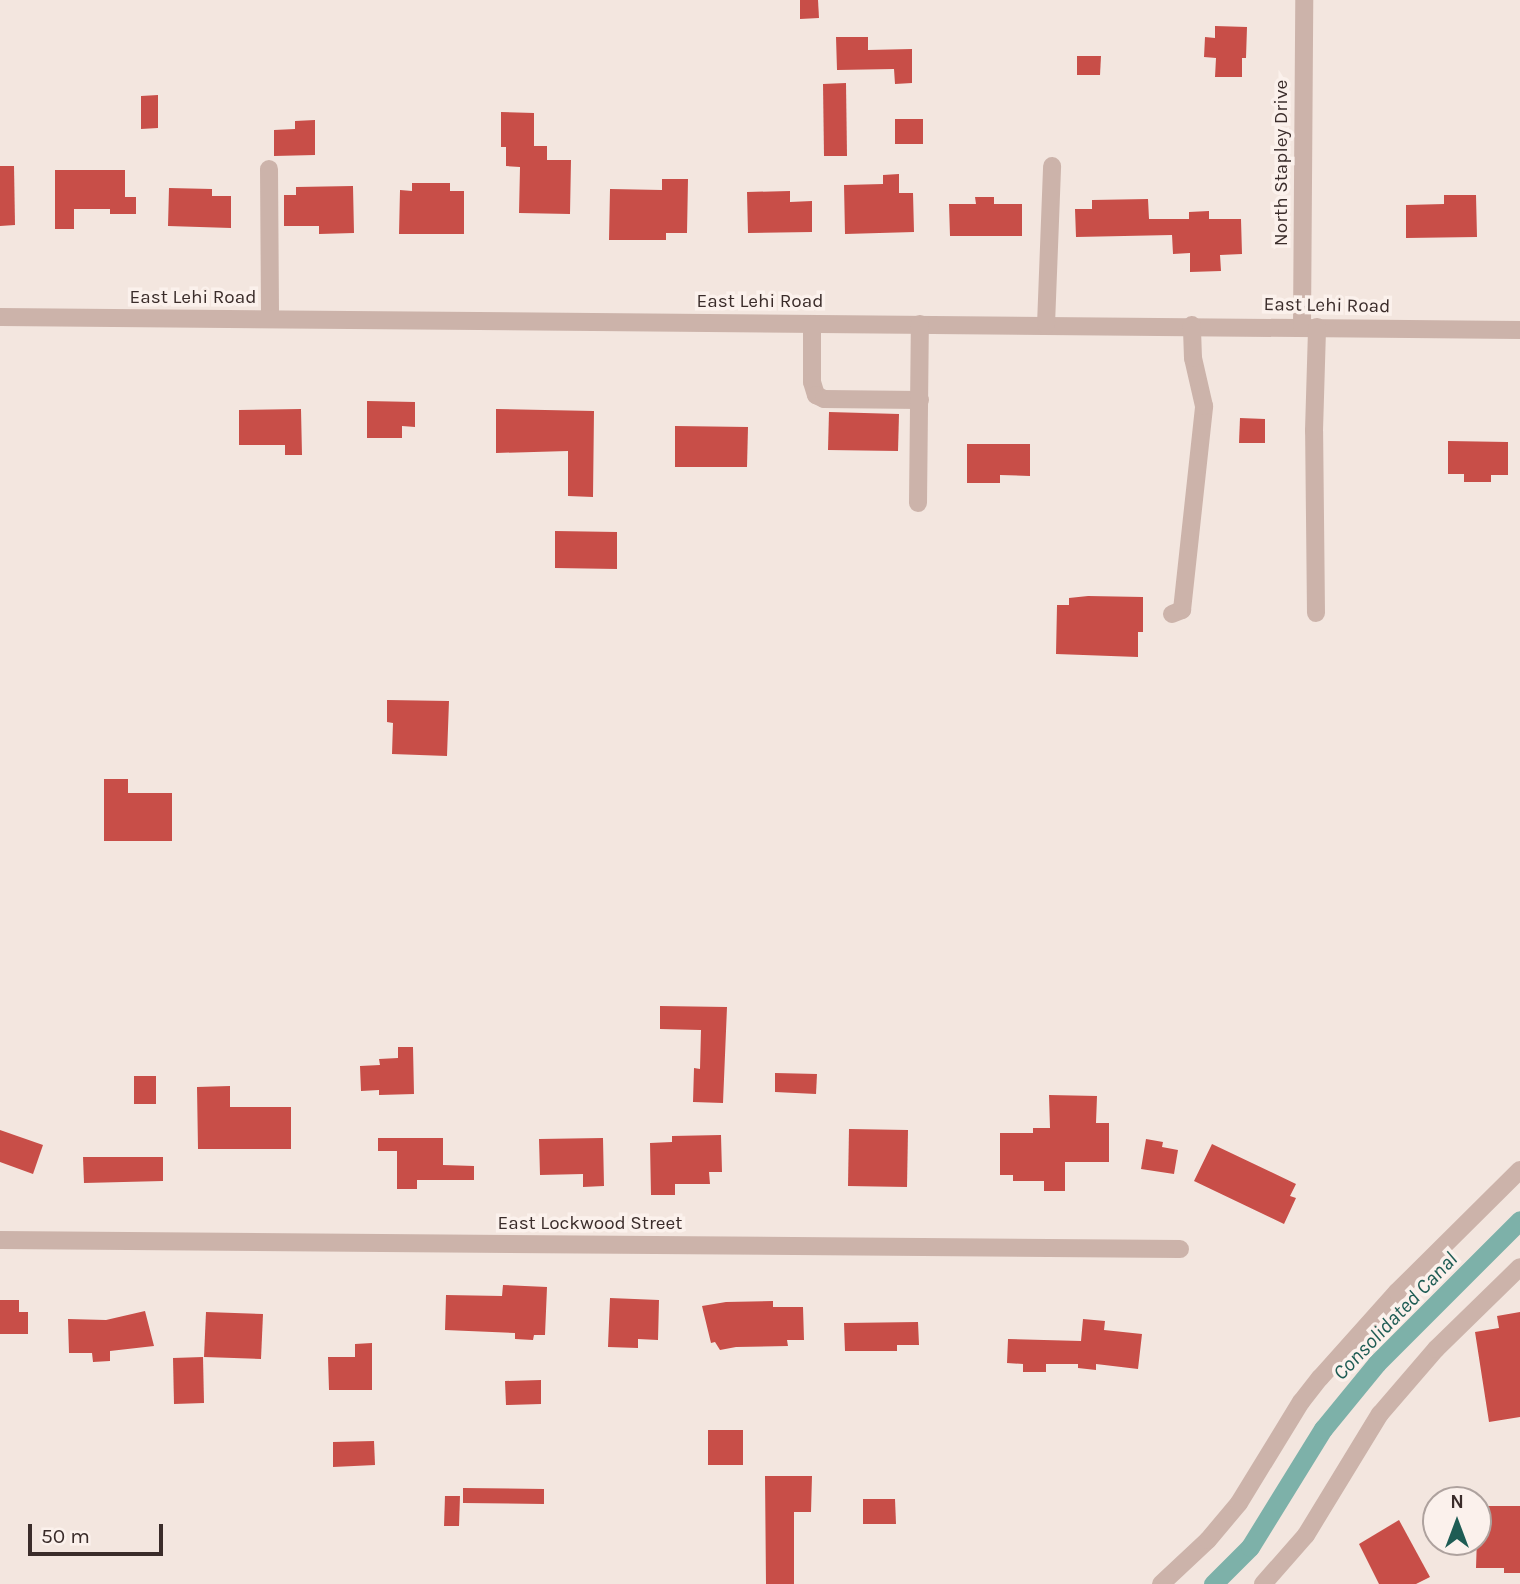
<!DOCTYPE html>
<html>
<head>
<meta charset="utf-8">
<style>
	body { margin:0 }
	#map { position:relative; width:1520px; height:1584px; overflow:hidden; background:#f3e6df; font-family:Karla,sans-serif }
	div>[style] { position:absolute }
	.canal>* { height:19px; margin:-9.5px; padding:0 9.5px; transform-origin:9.5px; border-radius:9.5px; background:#7db1a9 }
	.building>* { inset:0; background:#c84e48 }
	.minor>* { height:18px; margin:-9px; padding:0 9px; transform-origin:9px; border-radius:9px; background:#ccb3aa }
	span { translate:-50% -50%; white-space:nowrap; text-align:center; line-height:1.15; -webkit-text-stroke:7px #fbf1ec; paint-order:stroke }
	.street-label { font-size:19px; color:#3a2c2a }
	.water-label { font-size:21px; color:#1e5c54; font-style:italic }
	.north { position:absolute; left:1422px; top:1486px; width:70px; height:70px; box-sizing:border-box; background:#fbf1ec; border:2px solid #aea29e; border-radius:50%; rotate:0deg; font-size:19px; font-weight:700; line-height:28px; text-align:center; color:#3a2c2a }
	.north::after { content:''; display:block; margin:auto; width:24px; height:32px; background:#1e5c54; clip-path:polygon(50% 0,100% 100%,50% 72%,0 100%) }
	.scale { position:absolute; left:28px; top:1524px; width:135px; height:32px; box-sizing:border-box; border:4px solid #3a2c2a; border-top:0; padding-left:9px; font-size:21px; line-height:24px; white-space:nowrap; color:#3a2c2a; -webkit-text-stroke:5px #fbf1ec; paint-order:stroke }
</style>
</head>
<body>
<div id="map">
	<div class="canal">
		<div style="left:1213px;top:1584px;width:52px;rotate:-45deg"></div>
		<div style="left:1250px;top:1547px;width:139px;rotate:-58.3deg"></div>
		<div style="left:1323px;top:1429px;width:85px;rotate:-50.7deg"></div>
		<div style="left:1377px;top:1363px;width:202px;rotate:-45deg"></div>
	</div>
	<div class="building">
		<div style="clip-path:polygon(800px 0,818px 0,819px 18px,800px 19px)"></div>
		<div style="clip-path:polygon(1215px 26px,1247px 27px,1246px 58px,1242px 58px,1242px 77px,1215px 77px,1216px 58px,1204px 57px,1205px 37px,1215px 38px)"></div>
		<div style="clip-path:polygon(836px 37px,868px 37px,868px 50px,912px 49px,912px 83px,895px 84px,894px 69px,837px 70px)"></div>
		<div style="clip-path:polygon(1077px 56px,1101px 56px,1100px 75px,1077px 75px)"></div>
		<div style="clip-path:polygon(846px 83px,847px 156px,824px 156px,823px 84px)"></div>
		<div style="clip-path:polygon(158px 95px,158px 128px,141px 129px,141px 96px)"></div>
		<div style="clip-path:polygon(501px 112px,534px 113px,534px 146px,547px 146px,547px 160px,571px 160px,570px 214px,519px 213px,520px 167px,506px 166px,506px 147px,501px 147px)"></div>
		<div style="clip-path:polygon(895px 119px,923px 119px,923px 144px,895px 144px)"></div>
		<div style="clip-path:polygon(315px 120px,315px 155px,274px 156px,274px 130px,295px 129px,295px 121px)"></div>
		<div style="clip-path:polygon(0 166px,14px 166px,15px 225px,0 226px)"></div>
		<div style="clip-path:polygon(55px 170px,125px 170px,125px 197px,136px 197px,136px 214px,110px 214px,110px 209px,74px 209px,74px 229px,55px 229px)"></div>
		<div style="clip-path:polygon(899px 174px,899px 193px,913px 193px,914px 232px,845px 234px,844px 185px,883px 184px,883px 175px)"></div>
		<div style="clip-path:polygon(662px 179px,688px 179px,687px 233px,666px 233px,666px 240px,609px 240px,610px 189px,662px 190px)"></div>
		<div style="clip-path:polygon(412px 183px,450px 183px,450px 191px,464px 191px,464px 234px,399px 234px,400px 190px,412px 191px)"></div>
		<div style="clip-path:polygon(353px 186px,354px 233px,319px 234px,319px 226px,284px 226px,284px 195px,296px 195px,296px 187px)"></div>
		<div style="clip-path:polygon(169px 188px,212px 189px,212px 196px,231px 196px,231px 228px,168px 226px)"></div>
		<div style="clip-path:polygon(790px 191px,790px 202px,812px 201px,812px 232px,748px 233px,747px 192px)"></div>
		<div style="clip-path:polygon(1444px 195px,1476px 195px,1477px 237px,1406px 238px,1406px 205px,1444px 204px)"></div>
		<div style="clip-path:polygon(975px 197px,994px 197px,994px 204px,1022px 204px,1022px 236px,950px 236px,949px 204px,976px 204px)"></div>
		<div style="clip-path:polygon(1148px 199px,1149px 219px,1189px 219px,1189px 212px,1209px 211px,1209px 219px,1241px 219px,1242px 254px,1220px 255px,1221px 271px,1190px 272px,1190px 253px,1173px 254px,1172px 235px,1076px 237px,1075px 209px,1092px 209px,1092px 200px)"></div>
		<div style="clip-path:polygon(367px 401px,415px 402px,415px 427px,402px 426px,402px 438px,367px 438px)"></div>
		<div style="clip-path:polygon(301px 409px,302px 455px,285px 455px,285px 445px,239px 445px,239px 410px)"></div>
		<div style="clip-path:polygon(496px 409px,594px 411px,593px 497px,568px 496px,568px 451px,496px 453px)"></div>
		<div style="clip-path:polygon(829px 412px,899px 414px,898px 451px,828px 450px)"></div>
		<div style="clip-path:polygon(1240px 418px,1265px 419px,1265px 443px,1239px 443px)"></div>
		<div style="clip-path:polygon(675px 426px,748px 427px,747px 467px,675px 467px)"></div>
		<div style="clip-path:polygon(1448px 441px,1508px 442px,1508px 475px,1491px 475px,1491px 482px,1464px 482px,1464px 474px,1448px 474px)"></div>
		<div style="clip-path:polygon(967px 444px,1030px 444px,1030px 476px,1000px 475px,1000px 483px,967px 483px)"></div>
		<div style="clip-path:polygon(555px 531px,617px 532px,617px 569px,555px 568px)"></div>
		<div style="clip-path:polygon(1088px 596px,1143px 597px,1143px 632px,1138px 632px,1138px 657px,1056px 654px,1057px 605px,1069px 605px,1069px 598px)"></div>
		<div style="clip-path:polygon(387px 700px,449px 701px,447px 756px,392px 754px,393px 723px,387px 722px)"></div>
		<div style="clip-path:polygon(104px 779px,128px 779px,128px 793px,172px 793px,172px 841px,104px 841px)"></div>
		<div style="clip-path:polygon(660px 1006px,727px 1007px,723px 1103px,693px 1102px,694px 1068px,700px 1069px,701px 1030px,660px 1029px)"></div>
		<div style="clip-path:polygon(398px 1047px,413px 1047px,414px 1094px,379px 1095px,379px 1090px,361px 1091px,360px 1066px,380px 1065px,379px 1059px,398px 1058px)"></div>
		<div style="clip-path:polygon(775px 1073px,817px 1074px,816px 1094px,775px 1092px)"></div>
		<div style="clip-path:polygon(134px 1076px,156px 1076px,156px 1104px,134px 1104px)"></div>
		<div style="clip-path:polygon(230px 1086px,230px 1107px,291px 1107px,291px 1149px,198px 1149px,197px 1087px)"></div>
		<div style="clip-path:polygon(1049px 1095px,1097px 1096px,1096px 1123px,1109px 1123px,1109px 1162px,1065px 1162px,1065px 1191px,1044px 1191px,1044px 1181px,1013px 1181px,1013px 1175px,1000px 1175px,1000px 1133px,1033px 1133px,1033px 1128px,1050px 1128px)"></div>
		<div style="clip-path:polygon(849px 1129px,908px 1130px,907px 1187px,848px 1186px)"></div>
		<div style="clip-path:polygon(0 1130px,43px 1145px,33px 1174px,0 1162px)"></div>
		<div style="clip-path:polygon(721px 1135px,722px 1172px,709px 1172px,710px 1184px,675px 1184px,675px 1195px,651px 1195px,650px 1143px,672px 1142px,672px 1136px)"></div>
		<div style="clip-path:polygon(378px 1138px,443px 1138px,443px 1165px,474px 1166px,474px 1180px,417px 1180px,417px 1189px,397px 1189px,397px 1151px,378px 1151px)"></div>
		<div style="clip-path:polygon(603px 1138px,604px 1186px,583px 1187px,583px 1174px,540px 1175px,539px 1139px)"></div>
		<div style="clip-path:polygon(1146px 1139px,1163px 1142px,1162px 1147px,1178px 1150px,1174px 1174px,1141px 1169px)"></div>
		<div style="clip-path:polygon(1212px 1144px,1296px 1184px,1290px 1196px,1296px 1198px,1284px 1224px,1194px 1181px)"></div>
		<div style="clip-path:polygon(83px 1157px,163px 1157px,163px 1181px,84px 1183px)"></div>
		<div style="clip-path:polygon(503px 1285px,547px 1287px,545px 1335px,534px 1335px,533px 1340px,515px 1339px,515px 1333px,445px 1330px,446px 1295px,502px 1296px)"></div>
		<div style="clip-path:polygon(610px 1298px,659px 1300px,658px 1340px,638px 1339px,638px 1348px,608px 1347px)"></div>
		<div style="clip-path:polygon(0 1300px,19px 1300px,19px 1312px,28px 1312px,28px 1334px,0 1334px)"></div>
		<div style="clip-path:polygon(773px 1301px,773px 1307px,803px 1307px,804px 1340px,787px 1340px,788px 1346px,736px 1347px,720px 1350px,715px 1342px,711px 1343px,702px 1306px,726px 1302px)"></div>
		<div style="clip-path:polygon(145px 1311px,154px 1346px,110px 1351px,110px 1361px,93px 1362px,92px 1353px,69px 1353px,68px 1319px,106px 1320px)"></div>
		<div style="clip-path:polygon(206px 1312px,263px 1314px,261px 1359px,204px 1357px)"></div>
		<div style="clip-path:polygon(1520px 1312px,1520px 1417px,1489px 1422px,1475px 1332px,1499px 1328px,1497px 1316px)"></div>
		<div style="clip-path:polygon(1083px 1319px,1105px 1321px,1104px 1330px,1142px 1334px,1138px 1369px,1096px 1364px,1096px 1370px,1078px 1368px,1078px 1364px,1046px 1364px,1046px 1372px,1023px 1372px,1023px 1364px,1007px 1363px,1008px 1339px,1081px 1341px)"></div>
		<div style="clip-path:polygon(918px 1322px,919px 1345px,897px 1345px,897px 1351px,845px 1351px,844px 1323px)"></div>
		<div style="clip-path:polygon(372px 1343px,372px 1390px,329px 1390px,328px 1357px,355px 1357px,355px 1344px)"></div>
		<div style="clip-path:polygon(203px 1357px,204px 1403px,174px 1404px,173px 1358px)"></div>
		<div style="clip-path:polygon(541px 1380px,541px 1404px,506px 1405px,505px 1381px)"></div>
		<div style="clip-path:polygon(708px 1430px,743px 1430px,743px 1465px,708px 1465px)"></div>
		<div style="clip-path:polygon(374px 1441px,375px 1465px,333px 1467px,333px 1442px)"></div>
		<div style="clip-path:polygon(765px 1476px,812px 1476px,811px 1512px,794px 1512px,794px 1584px,766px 1584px)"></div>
		<div style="clip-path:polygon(463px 1488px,544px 1489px,544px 1504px,463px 1503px)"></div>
		<div style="clip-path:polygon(445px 1496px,460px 1496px,459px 1526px,444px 1526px)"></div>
		<div style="clip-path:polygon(863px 1499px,895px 1499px,896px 1524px,863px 1524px)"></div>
		<div style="clip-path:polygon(1478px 1506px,1520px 1506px,1520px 1573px,1504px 1573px,1504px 1568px,1476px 1568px)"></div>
		<div style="clip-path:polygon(1399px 1520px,1430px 1577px,1416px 1584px,1379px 1584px,1359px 1544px)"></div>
	</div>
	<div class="minor">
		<div style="left:269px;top:169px;width:150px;rotate:89.6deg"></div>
		<div style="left:0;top:317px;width:1520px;rotate:0.49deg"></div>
		<div style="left:812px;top:324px;width:58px;rotate:90deg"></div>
		<div style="left:812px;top:382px;width:14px;rotate:73deg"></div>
		<div style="left:816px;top:395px;width:9px;rotate:27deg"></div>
		<div style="left:824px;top:399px;width:96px;rotate:0.6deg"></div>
		<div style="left:1046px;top:325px;width:159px;rotate:-87.8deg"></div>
		<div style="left:1302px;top:326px;width:326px;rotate:-89.6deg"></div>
		<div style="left:918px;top:503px;width:179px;rotate:-89.4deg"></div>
		<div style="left:1316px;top:613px;width:182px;rotate:-90.6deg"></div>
		<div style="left:1314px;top:431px;width:104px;rotate:-88.3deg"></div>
		<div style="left:1172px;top:614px;width:11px;rotate:-22deg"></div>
		<div style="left:1182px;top:610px;width:205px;rotate:-83.8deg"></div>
		<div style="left:1204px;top:406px;width:49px;rotate:-102.9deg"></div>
		<div style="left:1193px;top:358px;width:33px;rotate:-92deg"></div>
		<div style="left:0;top:1240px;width:1180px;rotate:0.44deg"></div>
		<div style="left:1161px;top:1584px;width:64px;rotate:-43.1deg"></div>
		<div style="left:1208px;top:1540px;width:48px;rotate:-50deg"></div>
		<div style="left:1239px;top:1503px;width:119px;rotate:-58.5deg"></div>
		<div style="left:1301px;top:1402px;width:31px;rotate:-52deg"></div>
		<div style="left:1320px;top:1378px;width:115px;rotate:-48.2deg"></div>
		<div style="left:1397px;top:1292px;width:173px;rotate:-44.8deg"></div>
		<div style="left:1263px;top:1584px;width:65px;rotate:-48.7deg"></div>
		<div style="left:1306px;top:1535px;width:142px;rotate:-58.6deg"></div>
		<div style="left:1380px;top:1414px;width:86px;rotate:-49.3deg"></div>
		<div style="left:1436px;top:1349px;width:117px;rotate:-44.3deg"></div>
	</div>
	<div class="street-label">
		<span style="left:1282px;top:163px;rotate:-90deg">North Stapley Drive</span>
		<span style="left:193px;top:298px">East Lehi Road</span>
		<span style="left:760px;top:302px">East Lehi Road</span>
		<span style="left:1327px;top:306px;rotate:1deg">East Lehi Road</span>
		<span style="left:590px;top:1224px">East Lockwood Street</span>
	</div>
	<div class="water-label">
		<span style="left:1395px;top:1316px;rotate:-46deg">Consolidated Canal</span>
	</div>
	<div class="north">N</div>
	<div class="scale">50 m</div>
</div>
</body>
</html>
